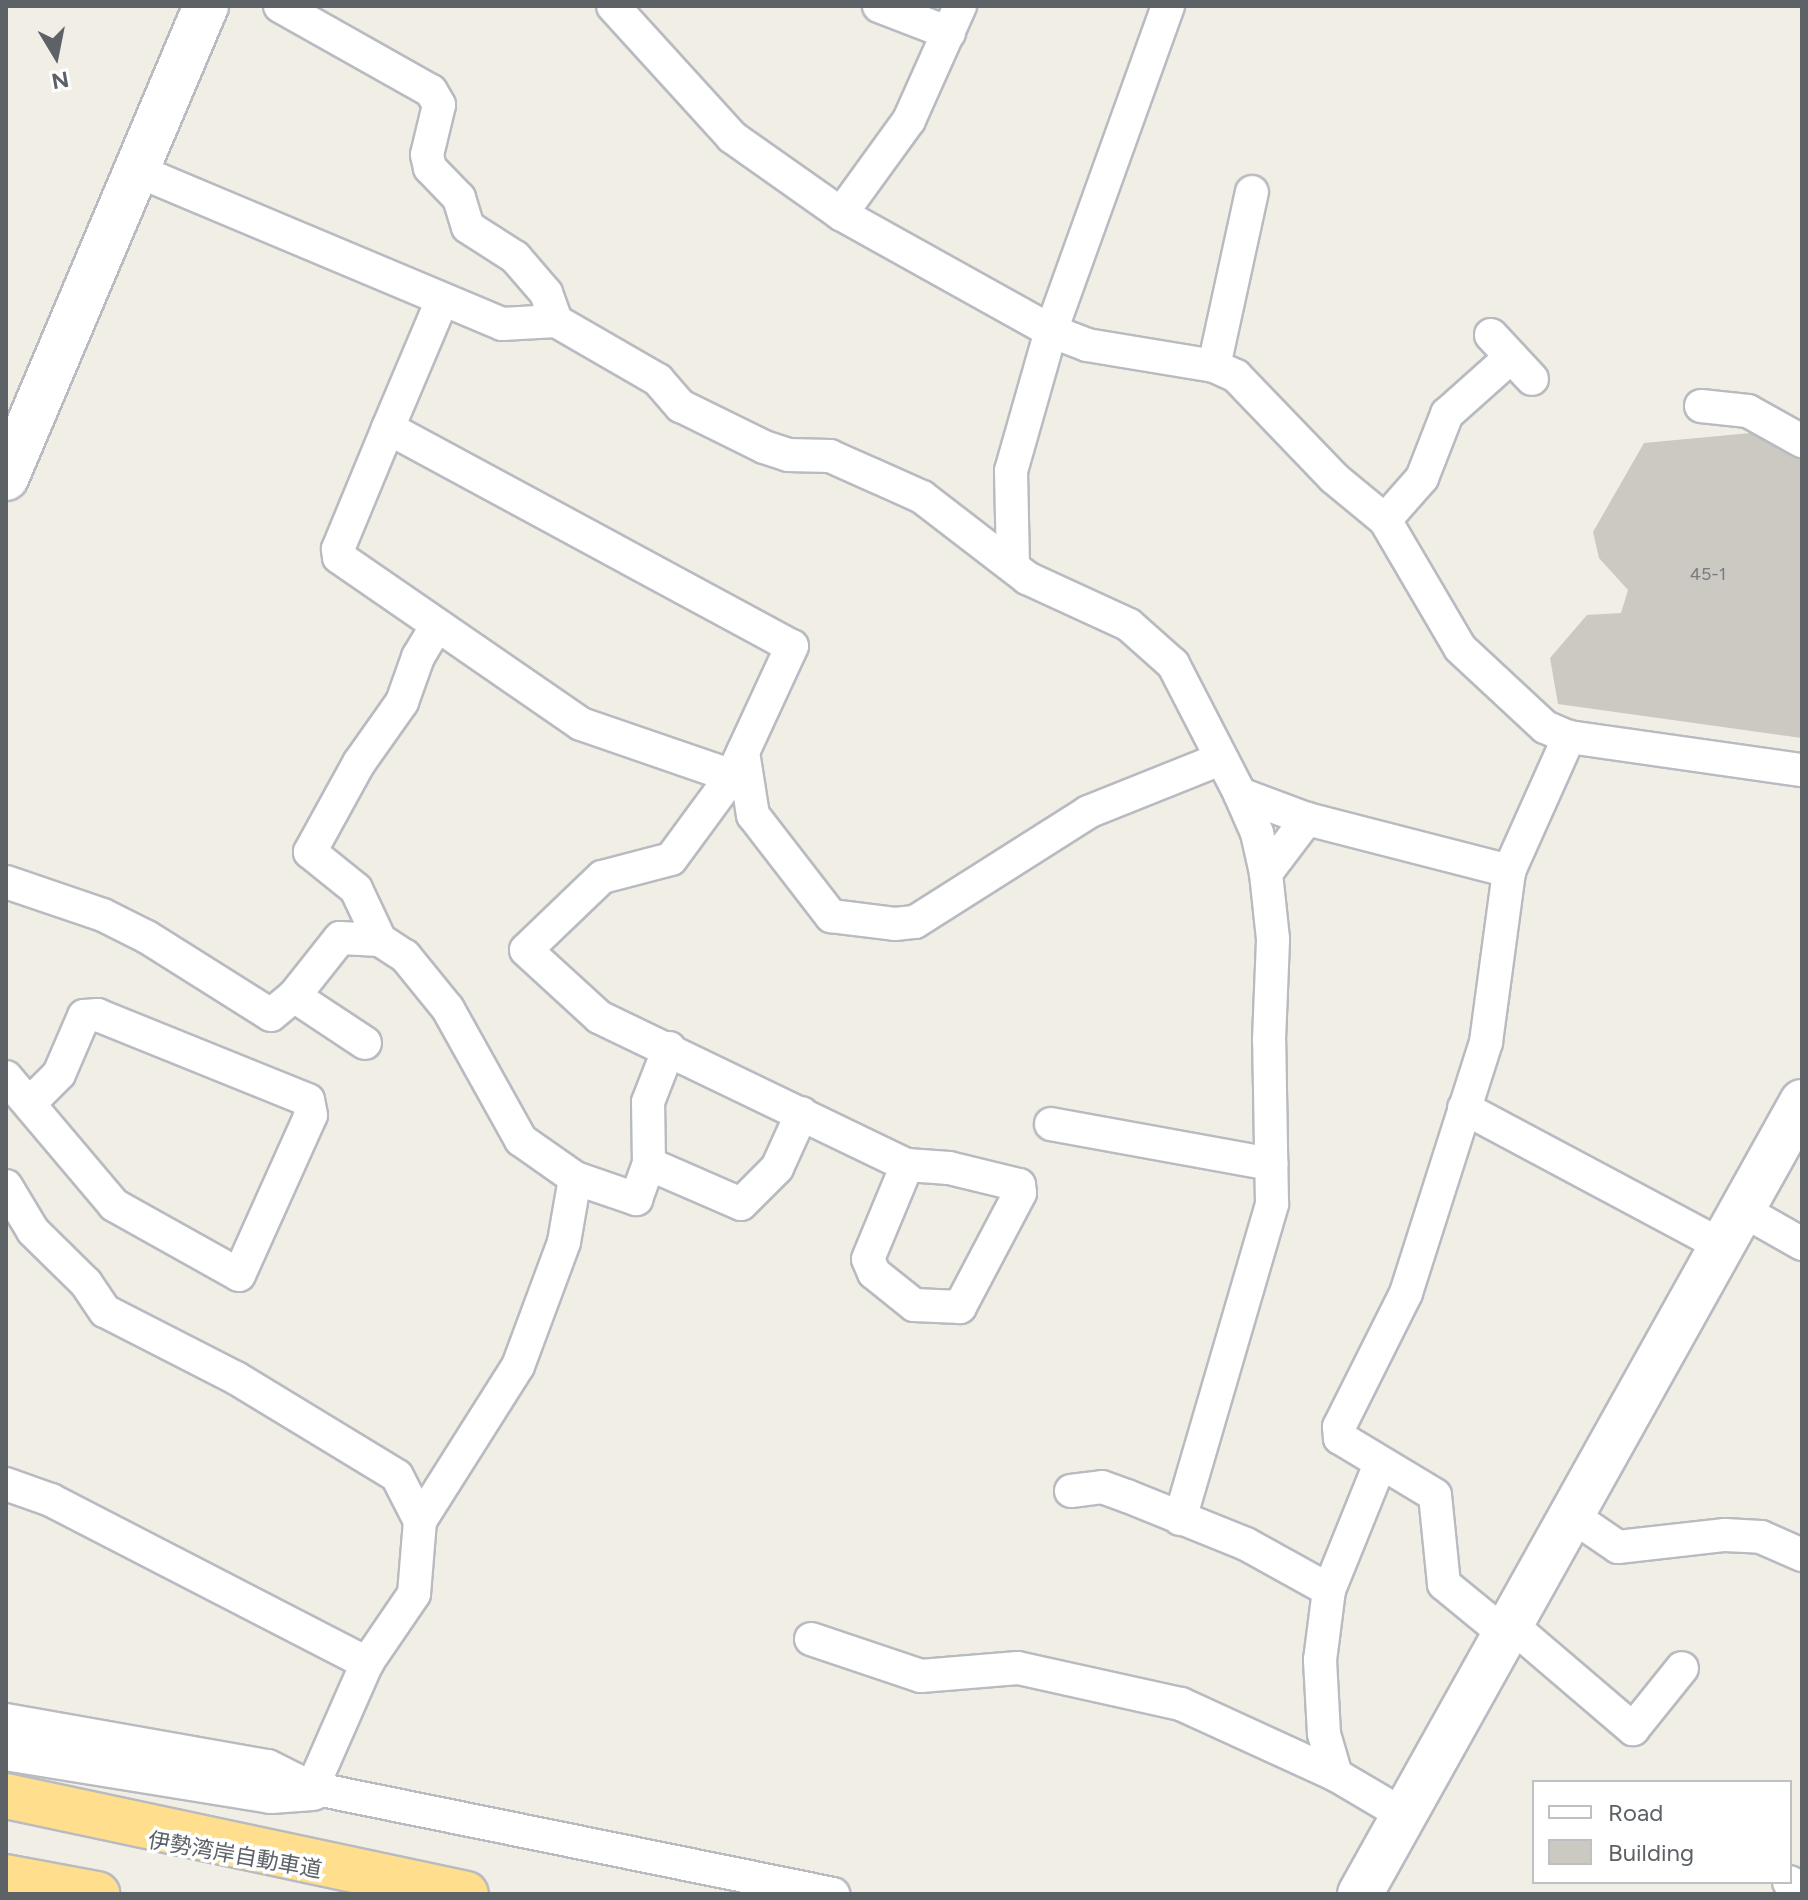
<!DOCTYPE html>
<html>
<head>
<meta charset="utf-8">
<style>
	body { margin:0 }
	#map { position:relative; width:1808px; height:1900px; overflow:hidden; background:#f1eee5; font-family:Figtree,"Noto Sans JP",sans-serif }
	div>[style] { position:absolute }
	.building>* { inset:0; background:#ccc8c2 }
	.roads { filter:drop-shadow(2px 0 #b8bbc0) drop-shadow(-2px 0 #b8bbc0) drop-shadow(0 2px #b8bbc0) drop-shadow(0 -2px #b8bbc0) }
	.street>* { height:32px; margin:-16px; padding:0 16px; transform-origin:16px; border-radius:16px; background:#fff }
	.secondary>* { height:44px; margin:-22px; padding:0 22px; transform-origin:22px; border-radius:22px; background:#fff }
	.highway>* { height:44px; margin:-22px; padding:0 22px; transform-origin:22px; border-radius:22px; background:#ffde8e }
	span { translate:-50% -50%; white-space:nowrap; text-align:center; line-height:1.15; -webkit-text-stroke:7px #fff; paint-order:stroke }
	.number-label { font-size:18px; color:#797c7e }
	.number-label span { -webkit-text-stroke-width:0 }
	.street-label { font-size:22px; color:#5d6267 }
	.frame { position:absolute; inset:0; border:8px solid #5d6267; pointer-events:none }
	.legend { position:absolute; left:1532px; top:1780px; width:260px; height:104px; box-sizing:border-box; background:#fff; border:2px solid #bec0c2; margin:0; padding:10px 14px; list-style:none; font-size:24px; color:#5d6267 }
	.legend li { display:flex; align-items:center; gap:16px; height:40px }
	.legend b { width:40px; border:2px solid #bec0c2 }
	.north { position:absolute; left:16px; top:16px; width:80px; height:80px; -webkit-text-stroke:6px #fff; paint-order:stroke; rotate:170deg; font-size:22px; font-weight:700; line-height:32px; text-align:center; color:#5d6267 }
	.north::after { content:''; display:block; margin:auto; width:28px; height:36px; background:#5d6267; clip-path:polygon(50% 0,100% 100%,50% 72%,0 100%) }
</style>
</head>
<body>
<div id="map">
	<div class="building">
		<div style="clip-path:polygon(1761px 432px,1802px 457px,1802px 738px,1558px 704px,1550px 658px,1587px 615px,1621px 613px,1628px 590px,1599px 558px,1593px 532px,1644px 443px)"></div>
	</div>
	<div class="roads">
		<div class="street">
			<div style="left:280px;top:6px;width:173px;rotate:29.4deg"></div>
			<div style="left:431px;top:91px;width:16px;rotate:60deg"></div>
			<div style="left:439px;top:105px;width:51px;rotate:103.5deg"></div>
			<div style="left:427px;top:155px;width:13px;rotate:77deg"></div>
			<div style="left:430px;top:168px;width:42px;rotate:46deg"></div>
			<div style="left:459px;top:198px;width:30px;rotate:73deg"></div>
			<div style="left:468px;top:227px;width:56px;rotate:32.6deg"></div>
			<div style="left:515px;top:257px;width:48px;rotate:49.3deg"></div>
			<div style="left:546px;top:293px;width:30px;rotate:70deg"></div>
			<div style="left:613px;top:6px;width:177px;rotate:47.7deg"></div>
			<div style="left:732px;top:137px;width:133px;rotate:35.2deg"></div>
			<div style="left:841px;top:214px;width:240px;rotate:29.1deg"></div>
			<div style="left:1051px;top:331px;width:39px;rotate:21deg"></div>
			<div style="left:1087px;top:345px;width:129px;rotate:9.4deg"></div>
			<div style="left:1214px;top:366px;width:24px;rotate:24deg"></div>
			<div style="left:1236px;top:376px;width:141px;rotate:46.1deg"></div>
			<div style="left:1334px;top:478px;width:66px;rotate:39.5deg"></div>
			<div style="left:1385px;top:520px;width:148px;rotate:59.6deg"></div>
			<div style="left:1460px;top:648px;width:116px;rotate:42.9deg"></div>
			<div style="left:1545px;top:727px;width:26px;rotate:23deg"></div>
			<div style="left:1569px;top:737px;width:235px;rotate:8.1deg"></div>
			<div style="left:879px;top:6px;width:75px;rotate:21.1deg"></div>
			<div style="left:138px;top:171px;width:395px;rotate:22.8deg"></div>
			<div style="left:502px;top:324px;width:54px;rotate:-3.2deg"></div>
			<div style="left:556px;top:321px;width:118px;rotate:30deg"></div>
			<div style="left:658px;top:380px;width:35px;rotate:49deg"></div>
			<div style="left:681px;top:406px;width:93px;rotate:26.3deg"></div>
			<div style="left:764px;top:447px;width:25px;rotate:18deg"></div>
			<div style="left:788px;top:455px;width:42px;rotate:1.4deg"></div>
			<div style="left:830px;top:456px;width:101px;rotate:24deg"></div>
			<div style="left:922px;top:497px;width:133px;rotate:37.6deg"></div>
			<div style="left:1027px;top:578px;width:112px;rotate:24.7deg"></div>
			<div style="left:1129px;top:625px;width:59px;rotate:41.6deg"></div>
			<div style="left:1173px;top:664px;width:146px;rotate:62.7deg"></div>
			<div style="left:1240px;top:794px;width:72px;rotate:20.5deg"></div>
			<div style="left:1307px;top:819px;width:209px;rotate:14.4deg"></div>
			<div style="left:841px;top:214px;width:116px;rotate:-54.1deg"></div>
			<div style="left:909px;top:120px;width:125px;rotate:-65.9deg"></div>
			<div style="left:1491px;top:335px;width:60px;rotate:47deg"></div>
			<div style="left:1214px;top:366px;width:178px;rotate:-77.7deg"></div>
			<div style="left:1701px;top:406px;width:47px;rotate:6.1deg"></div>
			<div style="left:1748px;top:411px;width:62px;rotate:29.1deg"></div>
			<div style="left:388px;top:428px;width:459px;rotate:28.4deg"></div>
			<div style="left:792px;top:646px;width:143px;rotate:114.8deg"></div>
			<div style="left:732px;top:776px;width:160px;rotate:-161deg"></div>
			<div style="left:581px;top:724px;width:294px;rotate:-145.4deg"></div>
			<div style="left:339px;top:557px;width:8px;rotate:-97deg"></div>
			<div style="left:338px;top:549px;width:131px;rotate:-67.5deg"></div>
			<div style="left:388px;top:428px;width:139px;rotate:-67.1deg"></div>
			<div style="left:1385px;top:520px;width:56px;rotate:-48.6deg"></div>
			<div style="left:1422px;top:478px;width:69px;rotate:-68.7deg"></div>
			<div style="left:1447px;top:414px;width:86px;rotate:-41.7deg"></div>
			<div style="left:1013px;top:566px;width:95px;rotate:-91.2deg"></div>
			<div style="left:1011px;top:471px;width:146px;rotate:-74.1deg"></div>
			<div style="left:1051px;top:331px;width:345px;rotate:-70.2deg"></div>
			<div style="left:743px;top:752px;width:64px;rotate:81deg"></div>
			<div style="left:753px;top:815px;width:128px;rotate:52.3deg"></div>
			<div style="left:831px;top:916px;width:64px;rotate:7.1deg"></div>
			<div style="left:895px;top:924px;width:20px;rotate:-6deg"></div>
			<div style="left:915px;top:922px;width:205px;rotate:-32.4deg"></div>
			<div style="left:1088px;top:812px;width:140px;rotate:-21.8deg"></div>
			<div style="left:732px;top:776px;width:103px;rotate:126.3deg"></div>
			<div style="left:671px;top:859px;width:71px;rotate:165.4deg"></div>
			<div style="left:602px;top:877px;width:105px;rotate:136.2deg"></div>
			<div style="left:526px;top:950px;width:99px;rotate:42.5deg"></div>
			<div style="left:599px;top:1017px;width:342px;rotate:25.7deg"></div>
			<div style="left:907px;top:1165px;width:42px;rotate:4.1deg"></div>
			<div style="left:949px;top:1168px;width:72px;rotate:13.7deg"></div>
			<div style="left:1019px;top:1185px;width:8px;rotate:83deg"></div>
			<div style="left:1020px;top:1193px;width:129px;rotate:117.8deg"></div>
			<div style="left:960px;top:1307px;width:46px;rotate:-177.5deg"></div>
			<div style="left:914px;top:1305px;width:51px;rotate:-141.3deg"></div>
			<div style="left:874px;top:1273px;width:15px;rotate:-113deg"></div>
			<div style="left:868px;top:1259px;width:102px;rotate:-67.5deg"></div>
			<div style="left:1240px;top:794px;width:43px;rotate:66.4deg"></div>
			<div style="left:1257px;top:833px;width:41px;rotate:77.3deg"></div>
			<div style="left:6px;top:882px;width:102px;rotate:18.8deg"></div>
			<div style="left:103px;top:915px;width:49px;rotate:26.6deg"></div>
			<div style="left:147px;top:937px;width:146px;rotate:32.2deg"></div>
			<div style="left:271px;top:1015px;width:30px;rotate:-40deg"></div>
			<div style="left:294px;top:996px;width:85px;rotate:33.5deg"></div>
			<div style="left:380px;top:940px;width:56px;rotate:-115.2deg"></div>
			<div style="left:356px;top:889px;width:59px;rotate:-141.2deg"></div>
			<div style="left:310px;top:852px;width:102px;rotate:-61.2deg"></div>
			<div style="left:359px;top:763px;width:75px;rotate:-54.8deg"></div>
			<div style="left:402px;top:702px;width:48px;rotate:-70.4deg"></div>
			<div style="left:418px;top:657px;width:37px;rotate:-59deg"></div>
			<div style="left:294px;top:996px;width:74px;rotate:-51.6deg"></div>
			<div style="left:340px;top:938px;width:40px;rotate:2.9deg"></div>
			<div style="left:380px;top:940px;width:30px;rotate:33deg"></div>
			<div style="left:405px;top:956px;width:68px;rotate:50.9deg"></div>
			<div style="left:448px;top:1009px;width:150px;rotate:60.9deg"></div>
			<div style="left:521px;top:1140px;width:66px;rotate:35.1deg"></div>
			<div style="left:6px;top:1077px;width:167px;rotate:49.8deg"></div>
			<div style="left:114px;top:1205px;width:143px;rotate:29.2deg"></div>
			<div style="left:239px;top:1275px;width:175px;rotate:-65.8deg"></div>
			<div style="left:311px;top:1115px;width:15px;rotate:-101deg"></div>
			<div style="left:308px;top:1100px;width:227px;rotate:-158deg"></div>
			<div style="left:98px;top:1015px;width:14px;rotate:176deg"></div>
			<div style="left:84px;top:1016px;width:63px;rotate:113.3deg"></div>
			<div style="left:59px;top:1074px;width:40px;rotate:135deg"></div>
			<div style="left:1464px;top:1108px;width:295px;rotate:28.1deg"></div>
			<div style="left:1051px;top:1124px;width:224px;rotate:10.3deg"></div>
			<div style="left:649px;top:1164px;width:62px;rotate:-90.9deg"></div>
			<div style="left:648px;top:1102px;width:58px;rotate:-68.7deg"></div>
			<div style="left:6px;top:1186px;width:52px;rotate:59deg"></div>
			<div style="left:33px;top:1231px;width:74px;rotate:44.5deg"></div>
			<div style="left:86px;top:1283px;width:34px;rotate:56deg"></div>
			<div style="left:105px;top:1311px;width:147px;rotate:27.1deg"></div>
			<div style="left:236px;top:1378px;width:188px;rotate:31.3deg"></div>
			<div style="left:397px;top:1476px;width:51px;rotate:62.9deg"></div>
			<div style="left:420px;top:1521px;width:73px;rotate:94.7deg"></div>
			<div style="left:414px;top:1594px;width:83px;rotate:124.3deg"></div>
			<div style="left:367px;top:1663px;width:137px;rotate:113.7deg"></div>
			<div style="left:1744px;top:1211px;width:67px;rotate:29.6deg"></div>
			<div style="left:6px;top:1484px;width:48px;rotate:19.6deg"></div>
			<div style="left:51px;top:1500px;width:356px;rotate:27.3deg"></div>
			<div style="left:1071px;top:1491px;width:31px;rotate:-7deg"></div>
			<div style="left:1102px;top:1487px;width:27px;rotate:20deg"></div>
			<div style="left:1127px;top:1496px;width:128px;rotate:22deg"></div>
			<div style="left:1246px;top:1544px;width:95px;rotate:29deg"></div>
			<div style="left:1329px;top:1590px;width:136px;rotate:-68deg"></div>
			<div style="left:1574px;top:1517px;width:53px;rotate:34.3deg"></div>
			<div style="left:1618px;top:1547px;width:108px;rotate:-6.4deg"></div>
			<div style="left:1725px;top:1535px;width:36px;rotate:3deg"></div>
			<div style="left:1761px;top:1537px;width:45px;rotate:23.7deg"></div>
			<div style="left:1180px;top:1519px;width:328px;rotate:-73.7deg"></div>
			<div style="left:1272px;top:1204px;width:164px;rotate:-91deg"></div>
			<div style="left:1269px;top:1040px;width:101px;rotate:-87.7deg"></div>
			<div style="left:1273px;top:939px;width:66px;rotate:-96.1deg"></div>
			<div style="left:1266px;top:873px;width:68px;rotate:-52.8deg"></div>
			<div style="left:420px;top:1521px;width:183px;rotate:-57.7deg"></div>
			<div style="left:518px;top:1366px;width:132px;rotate:-69.6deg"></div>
			<div style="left:564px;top:1242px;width:65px;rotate:-80.2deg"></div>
			<div style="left:575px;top:1178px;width:65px;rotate:19deg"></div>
			<div style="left:636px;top:1199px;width:37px;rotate:-70deg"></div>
			<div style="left:649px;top:1164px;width:100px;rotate:23.5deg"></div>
			<div style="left:741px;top:1204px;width:51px;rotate:-45deg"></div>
			<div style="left:777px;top:1168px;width:60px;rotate:-65.6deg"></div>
			<div style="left:1329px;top:1590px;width:71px;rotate:97.3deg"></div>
			<div style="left:1320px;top:1660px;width:74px;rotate:86.9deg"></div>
			<div style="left:1324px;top:1734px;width:43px;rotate:73.7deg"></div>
			<div style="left:1336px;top:1775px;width:79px;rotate:30.5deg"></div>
			<div style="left:1510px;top:1624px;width:162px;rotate:40.5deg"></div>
			<div style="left:1633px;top:1729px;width:78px;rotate:-51.2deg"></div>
			<div style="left:1505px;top:1634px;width:79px;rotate:-140.7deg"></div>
			<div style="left:1444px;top:1584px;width:89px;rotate:-95.8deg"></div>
			<div style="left:1435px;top:1495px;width:111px;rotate:-149deg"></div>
			<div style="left:1340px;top:1438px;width:11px;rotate:-95deg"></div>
			<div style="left:1339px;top:1427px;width:150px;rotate:-63.4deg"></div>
			<div style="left:1406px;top:1293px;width:263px;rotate:-72.3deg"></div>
			<div style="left:1486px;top:1042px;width:173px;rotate:-82.3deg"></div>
			<div style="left:1509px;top:871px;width:147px;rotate:-65.9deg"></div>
			<div style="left:811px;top:1639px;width:116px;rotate:18.6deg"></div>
			<div style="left:921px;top:1676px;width:97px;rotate:-4.7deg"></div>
			<div style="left:1018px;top:1668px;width:167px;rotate:12.5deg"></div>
			<div style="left:1181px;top:1704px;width:170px;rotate:24.6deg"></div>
			<div style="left:6px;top:1720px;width:266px;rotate:10deg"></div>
			<div style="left:268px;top:1766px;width:49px;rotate:26.6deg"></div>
			<div style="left:312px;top:1788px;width:532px;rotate:11.5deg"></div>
			<div style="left:1789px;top:1882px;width:15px;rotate:28deg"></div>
		</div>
		<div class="secondary">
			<div style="left:6px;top:478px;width:513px;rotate:-67.04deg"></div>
			<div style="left:6px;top:1748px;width:268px;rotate:9.2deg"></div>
			<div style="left:271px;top:1791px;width:41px;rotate:-4.2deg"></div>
			<div style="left:1360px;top:1894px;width:907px;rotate:-60.83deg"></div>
		</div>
		<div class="highway">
			<div style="left:6px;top:1796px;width:470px;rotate:12deg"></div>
			<div style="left:6px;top:1877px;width:93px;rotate:10.6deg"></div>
		</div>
	</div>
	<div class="number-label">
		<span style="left:1708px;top:574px">45-1</span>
	</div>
	<div class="street-label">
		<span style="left:235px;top:1855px;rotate:10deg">伊勢湾岸自動車道</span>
	</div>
	<div class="frame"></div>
	<ul class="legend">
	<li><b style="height:10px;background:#fff"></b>Road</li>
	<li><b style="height:22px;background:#ccc8c2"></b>Building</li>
	</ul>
	<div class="north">N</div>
</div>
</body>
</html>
